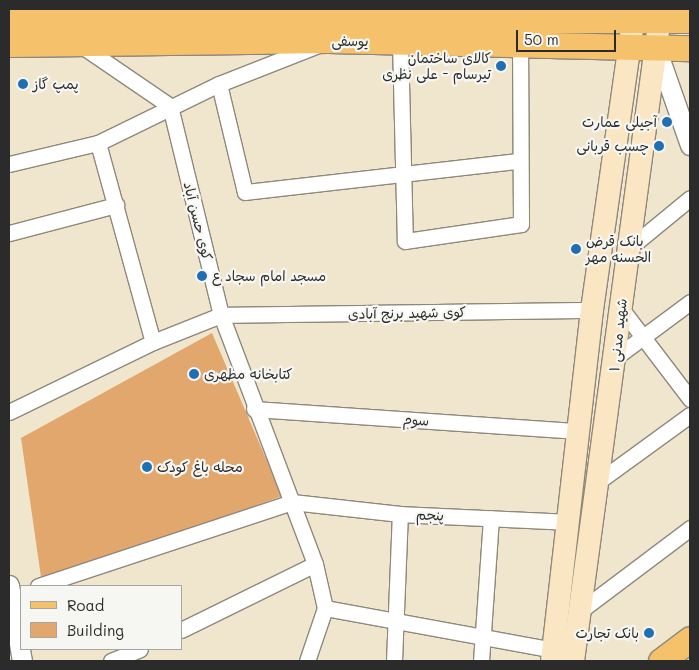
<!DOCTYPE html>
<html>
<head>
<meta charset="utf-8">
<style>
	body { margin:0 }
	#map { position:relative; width:699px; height:670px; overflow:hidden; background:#f0e6ce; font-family:Mali,"Playpen Sans Arabic",sans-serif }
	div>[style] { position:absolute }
	.building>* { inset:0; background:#e2a76d }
	.roads { filter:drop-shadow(1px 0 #8e887c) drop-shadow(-1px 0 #8e887c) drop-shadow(0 1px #8e887c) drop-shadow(0 -1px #8e887c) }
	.minor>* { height:15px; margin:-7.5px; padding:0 7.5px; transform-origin:7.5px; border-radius:7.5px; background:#fff }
	.tertiary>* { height:19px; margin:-9.5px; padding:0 9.5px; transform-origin:9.5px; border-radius:9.5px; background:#fff }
	.secondary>* { height:22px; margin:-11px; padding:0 11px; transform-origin:11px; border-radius:11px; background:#fbe6c4 }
	.primary>* { height:25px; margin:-12.5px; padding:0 12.5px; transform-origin:12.5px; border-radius:12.5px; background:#f5c16b }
	.dots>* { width:14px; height:14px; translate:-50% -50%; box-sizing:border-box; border:2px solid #f6f6f2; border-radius:50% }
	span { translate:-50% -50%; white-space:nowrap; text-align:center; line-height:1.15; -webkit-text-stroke:4.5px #f6f6f2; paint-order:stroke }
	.street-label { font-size:14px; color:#2b2b2b }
	.poi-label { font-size:14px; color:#2b2b2b }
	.right { translate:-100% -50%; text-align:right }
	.left { translate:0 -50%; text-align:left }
	.frame { position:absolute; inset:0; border:10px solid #2b2b2b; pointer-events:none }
	.legend { position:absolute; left:20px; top:585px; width:162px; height:65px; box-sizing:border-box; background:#f6f6f2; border:1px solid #a5a5a2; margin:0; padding:6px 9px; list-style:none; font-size:15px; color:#2b2b2b }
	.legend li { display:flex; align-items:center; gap:10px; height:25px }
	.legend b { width:25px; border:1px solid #a5a5a2 }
	.scale { position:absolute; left:516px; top:30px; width:100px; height:22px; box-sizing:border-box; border:2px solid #2b2b2b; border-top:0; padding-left:6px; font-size:15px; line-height:18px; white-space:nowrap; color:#2b2b2b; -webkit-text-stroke:4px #f6f6f2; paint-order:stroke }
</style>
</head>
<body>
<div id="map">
	<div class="building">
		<div style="clip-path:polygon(212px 333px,282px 496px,42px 584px,21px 438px)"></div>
	</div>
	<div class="roads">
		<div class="minor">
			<div style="left:400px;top:41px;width:200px;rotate:88.6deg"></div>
			<div style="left:405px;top:241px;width:117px;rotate:-8.3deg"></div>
			<div style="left:521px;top:224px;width:179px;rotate:-90.3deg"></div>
			<div style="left:79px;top:44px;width:110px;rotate:34.3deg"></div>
			<div style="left:170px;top:106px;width:215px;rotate:76.3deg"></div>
			<div style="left:221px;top:315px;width:266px;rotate:69.3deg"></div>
			<div style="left:315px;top:564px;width:45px;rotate:77.2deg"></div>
			<div style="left:219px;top:84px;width:111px;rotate:76.5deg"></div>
			<div style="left:245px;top:192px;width:276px;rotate:-6.5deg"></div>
			<div style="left:98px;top:143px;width:206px;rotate:74.6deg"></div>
			<div style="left:9px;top:164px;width:91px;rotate:-13.3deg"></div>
			<div style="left:98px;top:143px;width:135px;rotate:-26deg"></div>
			<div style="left:219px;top:84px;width:104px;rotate:-21.4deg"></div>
			<div style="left:9px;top:233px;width:111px;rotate:-14.7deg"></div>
			<div style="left:628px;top:249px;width:80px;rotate:-39.4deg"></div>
			<div style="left:620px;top:307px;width:116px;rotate:52.7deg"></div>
			<div style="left:616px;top:357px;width:92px;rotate:-36.6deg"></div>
			<div style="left:254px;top:409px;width:325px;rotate:3.9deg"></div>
			<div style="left:9px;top:412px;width:160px;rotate:-25.9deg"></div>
			<div style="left:153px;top:342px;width:73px;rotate:-21.7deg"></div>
			<div style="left:221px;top:315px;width:371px;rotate:-0.8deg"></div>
			<div style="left:599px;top:481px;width:112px;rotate:-36deg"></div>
			<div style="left:38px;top:586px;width:268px;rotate:-18.3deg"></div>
			<div style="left:292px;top:502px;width:109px;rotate:6.3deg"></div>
			<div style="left:400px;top:514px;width:169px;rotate:2.7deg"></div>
			<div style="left:325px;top:608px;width:233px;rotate:10.4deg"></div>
			<div style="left:580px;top:611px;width:138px;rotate:-37deg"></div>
			<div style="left:181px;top:630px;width:149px;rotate:-26.2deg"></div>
			<div style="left:111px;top:661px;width:31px;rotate:-22deg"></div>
			<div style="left:307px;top:661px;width:56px;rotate:-71.2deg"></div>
			<div style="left:394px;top:661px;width:147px;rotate:-87.7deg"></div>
			<div style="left:481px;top:661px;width:143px;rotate:-86deg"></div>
		</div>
		<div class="tertiary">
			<div style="left:656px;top:48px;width:103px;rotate:70.7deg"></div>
			<div style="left:9px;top:585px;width:77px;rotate:80.3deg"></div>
		</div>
		<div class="secondary">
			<div style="left:552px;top:661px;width:353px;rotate:-83.5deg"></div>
			<div style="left:592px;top:310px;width:304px;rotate:-81.9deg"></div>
			<div style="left:573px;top:661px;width:658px;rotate:-82.31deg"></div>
		</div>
		<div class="primary">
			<div style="left:9px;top:20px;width:681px"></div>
			<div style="left:9px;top:44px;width:319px;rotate:-0.7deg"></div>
			<div style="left:328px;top:40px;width:362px;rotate:1.3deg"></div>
			<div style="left:661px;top:661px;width:36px;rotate:-37deg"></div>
		</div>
	</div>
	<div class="dots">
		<div style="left:501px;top:66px;background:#1f6fb2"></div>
		<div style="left:23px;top:84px;background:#1f6fb2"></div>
		<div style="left:667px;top:122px;background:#1f6fb2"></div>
		<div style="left:659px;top:146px;background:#1f6fb2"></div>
		<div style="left:576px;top:249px;background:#1f6fb2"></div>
		<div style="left:202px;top:276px;background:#1f6fb2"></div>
		<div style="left:194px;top:374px;background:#1f6fb2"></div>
		<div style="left:147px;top:467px;background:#1f6fb2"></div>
		<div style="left:649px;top:633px;background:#1f6fb2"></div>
	</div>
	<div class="street-label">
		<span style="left:350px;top:41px">یوسفی</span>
		<span style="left:198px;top:221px;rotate:76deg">کوی حسن آباد</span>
		<span style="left:407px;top:313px;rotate:-1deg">کوی شهید برنج آبادی</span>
		<span style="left:618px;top:335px;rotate:-84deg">شهید مدنی ۱</span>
		<span style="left:416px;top:420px;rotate:4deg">سوم</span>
		<span style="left:430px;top:515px;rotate:2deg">پنجم</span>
	</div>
	<div class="poi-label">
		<span class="right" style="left:491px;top:66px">کالای ساختمان<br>تیرسام - علی نظری</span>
		<span class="left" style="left:33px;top:84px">پمپ گاز</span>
		<span class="right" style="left:657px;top:122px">آجیلی عمارت</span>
		<span class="right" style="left:649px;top:146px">چسب قربانی</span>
		<span class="left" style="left:586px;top:249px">بانک قرض<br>الحسنه مهر</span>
		<span class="left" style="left:212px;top:276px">مسجد امام سجاد ع</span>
		<span class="left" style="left:204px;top:374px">کتابخانه مطهری</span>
		<span class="left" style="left:157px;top:467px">محله باغ کودک</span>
		<span class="right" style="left:639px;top:633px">بانک تجارت</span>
	</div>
	<div class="frame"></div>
	<ul class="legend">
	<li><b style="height:6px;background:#f5c16b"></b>Road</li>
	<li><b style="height:14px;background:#e2a76d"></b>Building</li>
	</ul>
	<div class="scale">50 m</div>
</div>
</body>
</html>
